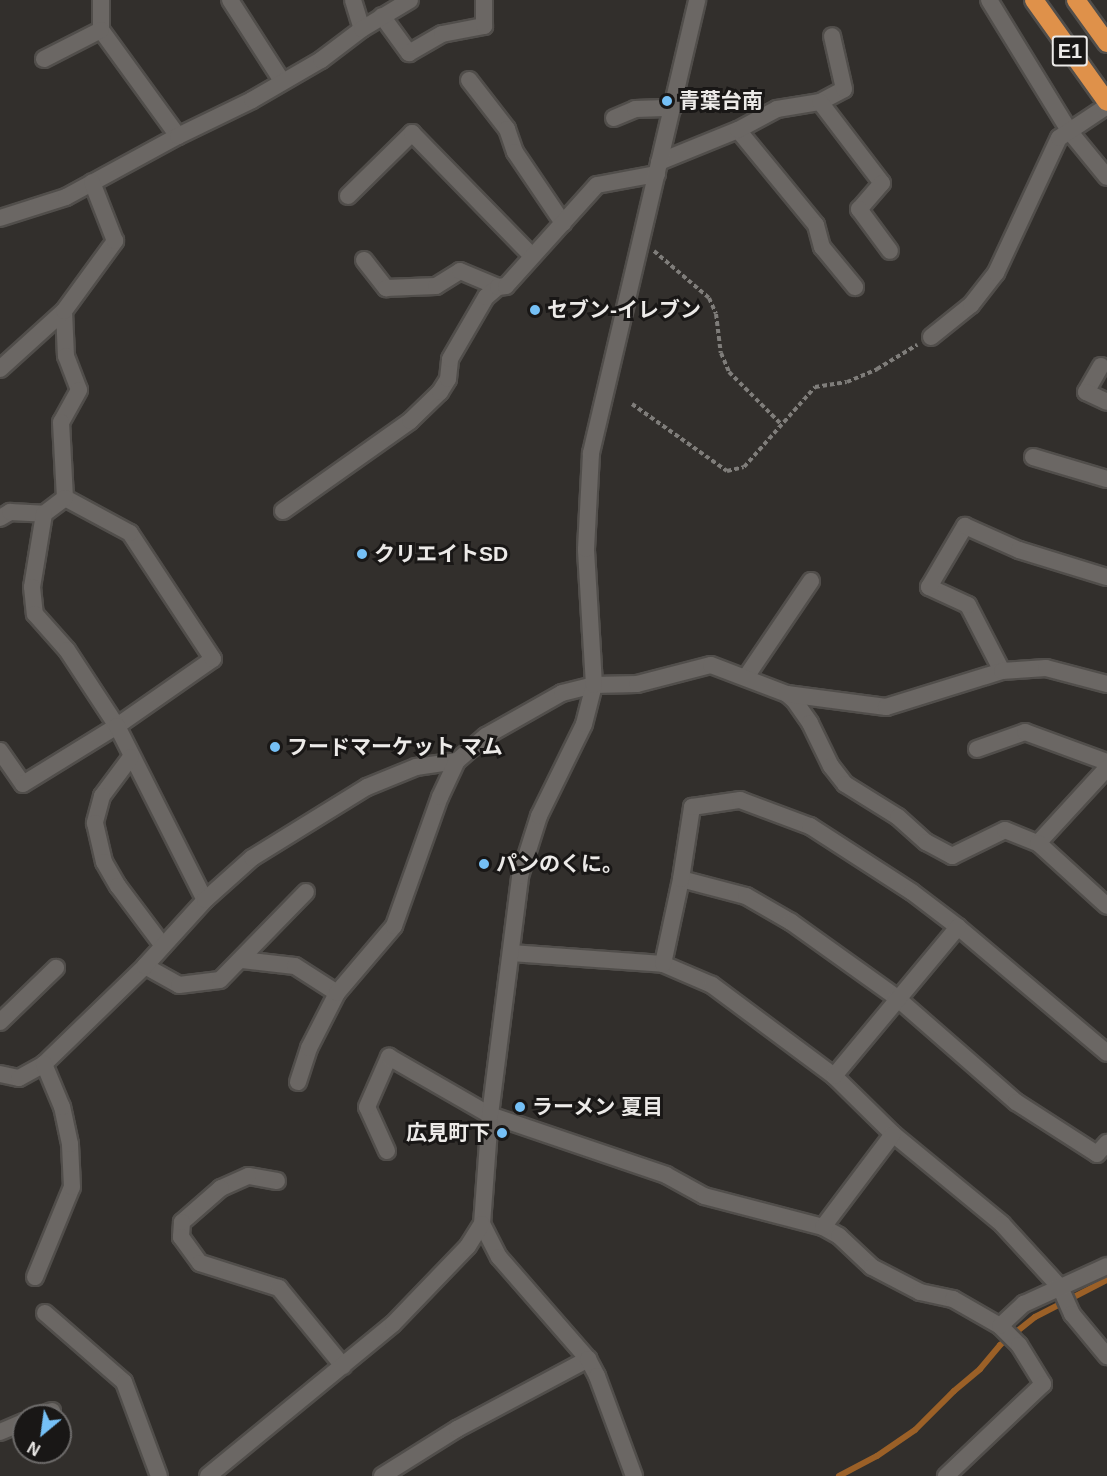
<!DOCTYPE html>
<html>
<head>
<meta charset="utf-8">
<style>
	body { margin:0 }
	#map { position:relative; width:1107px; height:1476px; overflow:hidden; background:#322f2c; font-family:Arial,"Noto Sans JP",sans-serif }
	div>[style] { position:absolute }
	.stream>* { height:6px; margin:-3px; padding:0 3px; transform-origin:3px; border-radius:3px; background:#9b6027 }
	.path>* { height:4px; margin-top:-2px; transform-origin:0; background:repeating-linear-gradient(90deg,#7f7d7a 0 4.5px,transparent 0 7.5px) }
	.roads { filter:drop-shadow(2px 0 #514e4b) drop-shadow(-2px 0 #514e4b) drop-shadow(0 2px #514e4b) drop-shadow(0 -2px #514e4b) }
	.minor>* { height:16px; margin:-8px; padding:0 8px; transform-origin:8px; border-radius:8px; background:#6b6764 }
	.tertiary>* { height:16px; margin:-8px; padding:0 8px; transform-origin:8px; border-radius:8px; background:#6b6764 }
	.motorway>* { height:18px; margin:-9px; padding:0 9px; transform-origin:9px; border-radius:9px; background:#df914a }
	.dots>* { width:16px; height:16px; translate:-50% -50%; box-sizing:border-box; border:3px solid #191716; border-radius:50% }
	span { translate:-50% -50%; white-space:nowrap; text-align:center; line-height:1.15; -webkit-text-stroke:6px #191716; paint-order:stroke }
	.shield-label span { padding:2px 4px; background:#191716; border:2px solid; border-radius:4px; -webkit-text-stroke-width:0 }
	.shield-label { font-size:20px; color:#eceae8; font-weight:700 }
	.poi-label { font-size:21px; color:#eceae8; font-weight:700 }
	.left { translate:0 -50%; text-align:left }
	.right { translate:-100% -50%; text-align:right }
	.north { position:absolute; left:12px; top:1404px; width:60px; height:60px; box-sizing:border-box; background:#191716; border:2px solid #6d6b6a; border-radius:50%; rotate:209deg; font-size:16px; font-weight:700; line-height:24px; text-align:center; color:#eceae8 }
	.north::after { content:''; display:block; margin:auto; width:21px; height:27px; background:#75c0f6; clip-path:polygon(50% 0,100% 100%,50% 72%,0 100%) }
</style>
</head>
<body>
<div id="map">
	<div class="stream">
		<div style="left:839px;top:1476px;width:43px;rotate:-27.8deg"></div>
		<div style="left:877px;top:1456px;width:46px;rotate:-34.4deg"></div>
		<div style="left:915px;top:1430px;width:55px;rotate:-45deg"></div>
		<div style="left:954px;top:1391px;width:34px;rotate:-40deg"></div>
		<div style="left:980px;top:1369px;width:31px;rotate:-50deg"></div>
		<div style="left:1000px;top:1345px;width:45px;rotate:-38.7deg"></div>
		<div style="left:1035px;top:1317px;width:81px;rotate:-27.2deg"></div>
	</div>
	<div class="path">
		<div style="left:654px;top:251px;width:72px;rotate:40.5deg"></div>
		<div style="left:709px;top:298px;width:17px;rotate:66deg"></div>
		<div style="left:716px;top:314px;width:39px;rotate:83deg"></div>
		<div style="left:721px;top:353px;width:21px;rotate:67deg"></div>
		<div style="left:729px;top:372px;width:75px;rotate:45deg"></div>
		<div style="left:632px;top:404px;width:116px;rotate:35.2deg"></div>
		<div style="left:727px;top:471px;width:17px;rotate:-13deg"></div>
		<div style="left:744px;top:467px;width:107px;rotate:-48.4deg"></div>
		<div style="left:815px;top:387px;width:32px;rotate:-9deg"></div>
		<div style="left:847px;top:382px;width:33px;rotate:-23deg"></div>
		<div style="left:877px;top:369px;width:47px;rotate:-31deg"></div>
	</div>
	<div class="roads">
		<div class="minor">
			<div style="left:101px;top:0;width:30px;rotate:90deg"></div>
			<div style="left:101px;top:30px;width:131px;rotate:54deg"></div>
			<div style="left:230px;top:0;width:96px;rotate:57.3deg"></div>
			<div style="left:353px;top:0;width:30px;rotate:73deg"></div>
			<div style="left:989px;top:0;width:155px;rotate:58.5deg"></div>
			<div style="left:1070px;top:132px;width:58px;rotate:50.6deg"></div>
			<div style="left:382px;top:16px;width:46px;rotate:53.9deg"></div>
			<div style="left:409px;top:53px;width:38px;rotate:-30deg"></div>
			<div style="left:442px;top:34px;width:43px;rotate:-10.8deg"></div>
			<div style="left:484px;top:26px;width:26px;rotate:-90deg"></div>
			<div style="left:44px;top:59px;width:64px;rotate:-27deg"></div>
			<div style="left:469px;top:80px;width:62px;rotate:52.2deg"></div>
			<div style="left:507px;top:129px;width:24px;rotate:71deg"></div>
			<div style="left:515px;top:152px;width:86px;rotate:55.9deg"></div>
			<div style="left:820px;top:102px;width:27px;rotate:-28deg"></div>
			<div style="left:844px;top:89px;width:54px;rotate:-102.8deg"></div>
			<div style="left:614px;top:118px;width:23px;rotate:-23deg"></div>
			<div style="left:635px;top:109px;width:38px;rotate:-2deg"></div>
			<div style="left:738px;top:130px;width:123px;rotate:50.6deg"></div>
			<div style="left:816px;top:225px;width:23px;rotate:75deg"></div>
			<div style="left:822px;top:247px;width:52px;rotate:50.5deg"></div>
			<div style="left:659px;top:162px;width:85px;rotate:-22.1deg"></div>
			<div style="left:738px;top:130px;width:44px;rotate:-28.3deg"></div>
			<div style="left:777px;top:109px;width:44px;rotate:-9.2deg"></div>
			<div style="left:820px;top:102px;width:102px;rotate:52.6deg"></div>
			<div style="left:882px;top:183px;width:35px;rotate:131deg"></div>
			<div style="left:859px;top:209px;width:52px;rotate:53.6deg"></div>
			<div style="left:348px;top:196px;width:90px;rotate:-44.5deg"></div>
			<div style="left:412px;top:133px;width:172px;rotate:45.7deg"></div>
			<div style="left:0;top:218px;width:69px;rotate:-17.7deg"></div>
			<div style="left:66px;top:197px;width:128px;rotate:-28.6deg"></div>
			<div style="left:178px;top:136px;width:82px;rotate:-25.9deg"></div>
			<div style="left:252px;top:100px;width:80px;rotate:-30.1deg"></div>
			<div style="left:321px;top:60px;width:51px;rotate:-37.1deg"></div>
			<div style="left:362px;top:29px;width:56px;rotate:-31.1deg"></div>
			<div style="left:364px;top:260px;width:36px;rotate:52deg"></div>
			<div style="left:386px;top:288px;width:50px;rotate:-2.3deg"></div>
			<div style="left:436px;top:286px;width:28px;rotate:-32deg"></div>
			<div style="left:460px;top:271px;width:41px;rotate:22.8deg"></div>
			<div style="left:64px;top:311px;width:45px;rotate:87.5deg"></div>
			<div style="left:66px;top:356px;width:36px;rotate:69deg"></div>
			<div style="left:79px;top:390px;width:37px;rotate:119deg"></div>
			<div style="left:61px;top:422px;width:76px;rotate:87deg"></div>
			<div style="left:931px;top:337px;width:51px;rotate:-38.7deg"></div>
			<div style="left:971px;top:305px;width:41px;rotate:-52deg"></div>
			<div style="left:996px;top:273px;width:149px;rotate:-65deg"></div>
			<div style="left:1059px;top:138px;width:58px;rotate:-33.7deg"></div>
			<div style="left:1101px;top:366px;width:30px;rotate:120deg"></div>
			<div style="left:1086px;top:392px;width:23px;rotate:25deg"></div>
			<div style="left:0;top:369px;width:86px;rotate:-42.2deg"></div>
			<div style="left:64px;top:311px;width:87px;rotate:-53.9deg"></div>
			<div style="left:115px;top:241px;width:63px;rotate:-111.3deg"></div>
			<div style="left:1033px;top:457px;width:77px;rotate:16.6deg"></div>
			<div style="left:283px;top:511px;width:156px;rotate:-35.3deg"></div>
			<div style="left:410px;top:421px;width:42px;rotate:-44deg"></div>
			<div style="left:440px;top:392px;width:15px;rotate:-58deg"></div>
			<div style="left:448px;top:379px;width:20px;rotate:-84deg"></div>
			<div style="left:450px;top:359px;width:72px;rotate:-59.9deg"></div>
			<div style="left:486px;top:297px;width:16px;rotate:-40deg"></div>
			<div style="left:498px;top:287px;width:8px;rotate:-7deg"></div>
			<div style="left:506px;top:286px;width:136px;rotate:-48deg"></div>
			<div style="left:597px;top:185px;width:61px;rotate:-10.4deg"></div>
			<div style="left:0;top:518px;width:12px;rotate:-31deg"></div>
			<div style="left:10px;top:512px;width:34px;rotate:3deg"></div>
			<div style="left:1002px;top:671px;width:74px;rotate:-117.3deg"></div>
			<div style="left:968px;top:605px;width:43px;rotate:-155.2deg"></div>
			<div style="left:929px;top:587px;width:71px;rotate:-59.5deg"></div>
			<div style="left:965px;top:526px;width:59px;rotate:24deg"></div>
			<div style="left:1019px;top:550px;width:92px;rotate:17.1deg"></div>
			<div style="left:746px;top:677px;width:116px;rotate:-55.9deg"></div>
			<div style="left:787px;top:694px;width:9px;rotate:41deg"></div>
			<div style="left:794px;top:700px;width:28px;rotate:55deg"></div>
			<div style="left:810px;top:723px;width:48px;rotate:64deg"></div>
			<div style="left:831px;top:766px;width:23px;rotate:52deg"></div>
			<div style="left:845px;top:784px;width:62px;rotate:31.9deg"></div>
			<div style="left:898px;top:817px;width:38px;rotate:42deg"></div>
			<div style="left:926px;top:842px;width:30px;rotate:28deg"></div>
			<div style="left:952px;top:856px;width:59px;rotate:-26.1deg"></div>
			<div style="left:1005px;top:830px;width:35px;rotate:22deg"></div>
			<div style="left:977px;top:749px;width:51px;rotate:-19.5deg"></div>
			<div style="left:1025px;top:732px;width:87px;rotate:20.1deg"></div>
			<div style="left:0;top:751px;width:40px;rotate:55.1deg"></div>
			<div style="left:23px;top:784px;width:110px;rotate:-31.7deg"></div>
			<div style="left:117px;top:726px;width:117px;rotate:-34.9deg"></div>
			<div style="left:213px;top:659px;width:151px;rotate:-123.4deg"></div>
			<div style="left:130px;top:533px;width:74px;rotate:-151.7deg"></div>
			<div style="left:65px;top:498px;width:26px;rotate:143deg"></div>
			<div style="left:44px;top:514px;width:74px;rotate:99.3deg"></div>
			<div style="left:32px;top:587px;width:27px;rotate:84deg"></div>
			<div style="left:35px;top:614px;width:48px;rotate:48.4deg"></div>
			<div style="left:67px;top:650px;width:91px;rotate:56.7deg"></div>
			<div style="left:117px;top:726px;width:195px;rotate:63.2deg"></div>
			<div style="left:131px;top:757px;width:49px;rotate:126.6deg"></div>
			<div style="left:102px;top:796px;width:28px;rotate:105deg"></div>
			<div style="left:95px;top:823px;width:40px;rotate:77deg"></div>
			<div style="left:104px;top:862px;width:28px;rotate:60deg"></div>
			<div style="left:118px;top:886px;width:75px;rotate:53.1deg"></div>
			<div style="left:1107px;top:768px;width:102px;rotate:132.6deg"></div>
			<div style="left:1038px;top:843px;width:93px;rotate:42.4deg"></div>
			<div style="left:681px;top:879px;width:67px;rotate:14.7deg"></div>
			<div style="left:746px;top:896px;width:52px;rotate:30deg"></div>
			<div style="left:791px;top:922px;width:130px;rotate:35.6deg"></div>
			<div style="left:897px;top:998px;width:158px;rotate:41.2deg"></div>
			<div style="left:1016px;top:1102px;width:96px;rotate:32.7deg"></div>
			<div style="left:1097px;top:1154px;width:15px;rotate:-48deg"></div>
			<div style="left:511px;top:953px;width:152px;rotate:4.1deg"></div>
			<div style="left:663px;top:964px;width:53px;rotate:23.2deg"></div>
			<div style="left:712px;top:985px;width:152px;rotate:36.7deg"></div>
			<div style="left:834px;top:1076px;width:83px;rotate:44.5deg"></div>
			<div style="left:893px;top:1134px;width:141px;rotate:39.5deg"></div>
			<div style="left:1002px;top:1224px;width:86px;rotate:47.4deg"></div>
			<div style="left:1060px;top:1287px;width:30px;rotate:66deg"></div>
			<div style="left:1072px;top:1314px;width:55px;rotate:50.2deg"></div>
			<div style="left:242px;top:960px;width:53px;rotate:6.5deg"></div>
			<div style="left:295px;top:966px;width:50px;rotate:32.7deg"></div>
			<div style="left:663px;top:964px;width:87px;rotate:-78deg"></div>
			<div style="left:681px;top:879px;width:73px;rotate:-81.3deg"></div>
			<div style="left:692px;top:807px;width:49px;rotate:-8.3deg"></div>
			<div style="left:740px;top:800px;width:75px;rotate:20.4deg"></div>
			<div style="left:810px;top:826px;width:121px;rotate:32.9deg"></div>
			<div style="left:912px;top:892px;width:58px;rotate:37.3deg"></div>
			<div style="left:958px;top:927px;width:195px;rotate:40.2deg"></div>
			<div style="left:145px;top:966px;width:39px;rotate:29deg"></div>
			<div style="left:179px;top:985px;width:41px;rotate:-7deg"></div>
			<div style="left:220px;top:980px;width:123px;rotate:-45.7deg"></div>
			<div style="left:0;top:1022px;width:78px;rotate:-44deg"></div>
			<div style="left:0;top:1074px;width:19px;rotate:12deg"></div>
			<div style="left:19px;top:1078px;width:29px;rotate:-29deg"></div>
			<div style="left:44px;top:1064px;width:141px;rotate:-44.1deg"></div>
			<div style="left:145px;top:966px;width:89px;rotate:-47.7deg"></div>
			<div style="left:205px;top:900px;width:63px;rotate:-41.8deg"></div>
			<div style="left:252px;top:858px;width:135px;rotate:-31.7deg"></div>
			<div style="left:367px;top:787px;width:53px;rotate:-22.2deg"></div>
			<div style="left:416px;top:767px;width:41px;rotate:-8.3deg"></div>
			<div style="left:457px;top:761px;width:38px;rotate:-41deg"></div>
			<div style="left:486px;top:736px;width:87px;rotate:-29.5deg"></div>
			<div style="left:562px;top:693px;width:33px;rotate:-14deg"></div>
			<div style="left:594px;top:685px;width:43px;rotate:-1.3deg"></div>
			<div style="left:637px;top:684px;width:76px;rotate:-14.4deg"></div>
			<div style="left:711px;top:665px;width:81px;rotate:20.9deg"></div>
			<div style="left:787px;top:694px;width:100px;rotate:7.5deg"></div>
			<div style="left:886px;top:707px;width:121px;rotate:-17.2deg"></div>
			<div style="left:1002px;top:671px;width:44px;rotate:-3.9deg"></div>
			<div style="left:1046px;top:668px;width:63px;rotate:14.7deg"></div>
			<div style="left:834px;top:1076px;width:194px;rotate:-50.2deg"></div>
			<div style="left:298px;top:1082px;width:36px;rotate:-72deg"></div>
			<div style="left:309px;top:1048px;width:62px;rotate:-63deg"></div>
			<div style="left:337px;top:993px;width:88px;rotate:-49.6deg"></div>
			<div style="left:394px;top:926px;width:137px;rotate:-70.4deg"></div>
			<div style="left:440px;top:797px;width:40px;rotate:-65deg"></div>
			<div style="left:387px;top:1151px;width:48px;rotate:-114.4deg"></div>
			<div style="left:367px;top:1107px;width:55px;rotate:-66.3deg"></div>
			<div style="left:389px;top:1057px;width:116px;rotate:29.9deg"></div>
			<div style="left:490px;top:1115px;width:186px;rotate:18.8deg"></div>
			<div style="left:666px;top:1175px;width:43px;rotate:28.9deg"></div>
			<div style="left:704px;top:1196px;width:123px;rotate:14.6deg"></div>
			<div style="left:823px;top:1227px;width:18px;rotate:29deg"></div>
			<div style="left:839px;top:1236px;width:45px;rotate:43.2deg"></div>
			<div style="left:872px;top:1267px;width:54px;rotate:27.5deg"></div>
			<div style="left:920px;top:1292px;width:34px;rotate:12deg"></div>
			<div style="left:953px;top:1299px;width:54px;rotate:29.9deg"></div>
			<div style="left:1000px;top:1326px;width:27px;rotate:45deg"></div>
			<div style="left:1019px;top:1345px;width:46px;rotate:58.4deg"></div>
			<div style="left:1043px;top:1384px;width:134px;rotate:136.5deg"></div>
			<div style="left:277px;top:1181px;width:29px;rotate:-170deg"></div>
			<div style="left:248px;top:1176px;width:30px;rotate:156deg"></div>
			<div style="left:221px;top:1188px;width:52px;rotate:138.9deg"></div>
			<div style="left:182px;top:1222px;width:15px;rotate:94deg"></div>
			<div style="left:181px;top:1237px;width:32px;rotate:54deg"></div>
			<div style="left:200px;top:1263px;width:83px;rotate:17.6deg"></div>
			<div style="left:279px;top:1288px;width:101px;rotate:50.6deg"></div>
			<div style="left:482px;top:1224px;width:109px;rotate:-85.8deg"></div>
			<div style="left:490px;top:1115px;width:241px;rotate:-82.8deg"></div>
			<div style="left:520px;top:876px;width:63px;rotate:-72.4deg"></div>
			<div style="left:539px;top:816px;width:102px;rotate:-63.9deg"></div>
			<div style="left:584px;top:724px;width:40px;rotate:-75.6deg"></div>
			<div style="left:594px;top:685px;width:136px;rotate:-93.4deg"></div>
			<div style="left:586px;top:549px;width:96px;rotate:-87deg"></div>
			<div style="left:591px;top:453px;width:465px;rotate:-76.8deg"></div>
			<div style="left:823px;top:1227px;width:116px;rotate:-53deg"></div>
			<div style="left:35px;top:1277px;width:97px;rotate:-67.7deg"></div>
			<div style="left:72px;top:1187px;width:43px;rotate:-92.7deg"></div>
			<div style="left:70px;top:1144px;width:38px;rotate:-102deg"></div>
			<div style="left:62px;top:1107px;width:47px;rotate:-112.7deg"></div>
			<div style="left:45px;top:1313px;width:105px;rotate:41.1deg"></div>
			<div style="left:124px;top:1382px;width:100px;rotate:69.6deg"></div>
			<div style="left:1000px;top:1326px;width:33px;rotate:-43deg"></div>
			<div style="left:1024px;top:1304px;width:91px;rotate:-24.6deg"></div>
			<div style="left:39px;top:1416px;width:14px;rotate:-21deg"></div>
			<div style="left:0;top:1432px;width:26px;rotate:-23deg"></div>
			<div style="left:382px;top:1476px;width:89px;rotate:-32.1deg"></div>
			<div style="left:457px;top:1429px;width:149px;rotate:-28.1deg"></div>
		</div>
		<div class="tertiary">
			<div style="left:482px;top:1224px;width:37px;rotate:63deg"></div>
			<div style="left:499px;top:1257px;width:135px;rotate:48.9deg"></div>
			<div style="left:588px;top:1359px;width:19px;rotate:62deg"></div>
			<div style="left:597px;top:1376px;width:107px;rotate:69.7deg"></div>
			<div style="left:208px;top:1476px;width:239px;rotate:-39.4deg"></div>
			<div style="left:393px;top:1324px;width:108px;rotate:-46.1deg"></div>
			<div style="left:468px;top:1246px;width:26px;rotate:-58deg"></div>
		</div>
		<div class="motorway">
			<div style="left:1034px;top:0;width:125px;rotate:54.4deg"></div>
			<div style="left:1076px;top:0;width:53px;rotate:54.2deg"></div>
		</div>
	</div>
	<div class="dots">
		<div style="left:667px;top:101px;background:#75c0f6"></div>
		<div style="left:535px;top:310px;background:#75c0f6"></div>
		<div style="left:362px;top:554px;background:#75c0f6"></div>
		<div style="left:275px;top:747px;background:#75c0f6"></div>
		<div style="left:484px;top:864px;background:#75c0f6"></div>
		<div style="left:520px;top:1107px;background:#75c0f6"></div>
		<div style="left:502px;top:1133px;background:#75c0f6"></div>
	</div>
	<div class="shield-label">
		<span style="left:1070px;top:51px">E1</span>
	</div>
	<div class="poi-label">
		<span class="left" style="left:679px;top:101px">青葉台南</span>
		<span class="left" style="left:547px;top:310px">セブン-イレブン</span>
		<span class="left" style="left:374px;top:554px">クリエイトSD</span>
		<span class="left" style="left:287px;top:747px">フードマーケット マム</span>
		<span class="left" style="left:496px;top:864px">パンのくに。</span>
		<span class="left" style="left:532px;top:1107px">ラーメン 夏目</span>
		<span class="right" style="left:490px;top:1133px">広見町下</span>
	</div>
	<div class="north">N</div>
</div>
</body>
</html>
